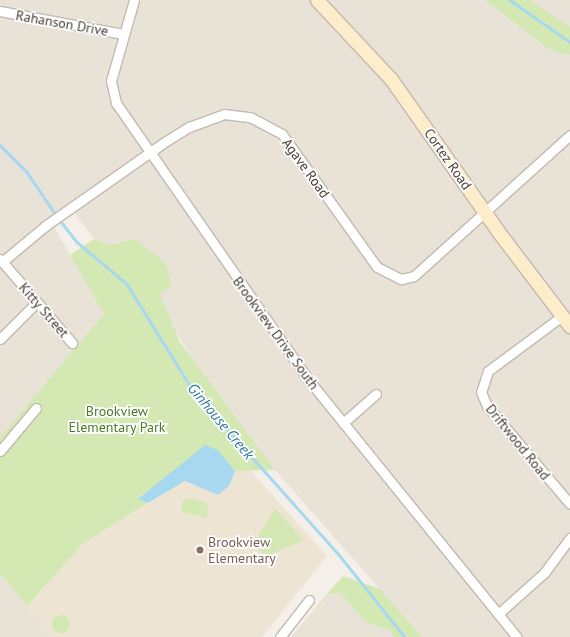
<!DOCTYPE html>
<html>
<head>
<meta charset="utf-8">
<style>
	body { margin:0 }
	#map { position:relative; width:570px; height:637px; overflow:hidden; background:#f4f0e9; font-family:"PT Sans",sans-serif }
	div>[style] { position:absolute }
	.residential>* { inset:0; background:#e8e2d7 }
	.education>* { inset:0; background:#ede4d3 }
	.green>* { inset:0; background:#d4e8b3 }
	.round { border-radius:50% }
	.water>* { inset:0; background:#a7d8f0 }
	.stream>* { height:2.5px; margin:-1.25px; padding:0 1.25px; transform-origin:1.25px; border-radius:1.25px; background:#a7d8f0 }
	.roads { filter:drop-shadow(1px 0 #c3baaf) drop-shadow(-1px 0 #c3baaf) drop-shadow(0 1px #c3baaf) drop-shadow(0 -1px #c3baaf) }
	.street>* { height:9px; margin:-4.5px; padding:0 4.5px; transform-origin:4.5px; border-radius:4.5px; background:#fff }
	.secondary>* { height:13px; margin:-6.5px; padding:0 6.5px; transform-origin:6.5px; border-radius:6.5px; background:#feedca }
	.dots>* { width:11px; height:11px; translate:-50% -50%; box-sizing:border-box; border:2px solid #fff; border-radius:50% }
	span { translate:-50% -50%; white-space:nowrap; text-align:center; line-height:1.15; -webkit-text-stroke:3.5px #fff; paint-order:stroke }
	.street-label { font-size:14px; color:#484037 }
	.park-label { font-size:14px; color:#4f7a2a }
	.education-label { font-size:14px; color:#785e54 }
	.left { translate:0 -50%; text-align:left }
	.water-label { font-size:15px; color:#2e7ba4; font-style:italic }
</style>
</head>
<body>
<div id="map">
	<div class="residential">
		<div style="clip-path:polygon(0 0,485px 0,550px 50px,570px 55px,570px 637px,422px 637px,275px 470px,200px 371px,167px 317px,160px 294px,171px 286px,120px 241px,109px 245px,94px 239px,68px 204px,49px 218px,104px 314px,0 437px)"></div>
		<div style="clip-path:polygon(529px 0,570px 0,570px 27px)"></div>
		<div style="clip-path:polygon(0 573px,27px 606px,51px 637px,0 637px)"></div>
		<div style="clip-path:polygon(340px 593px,367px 623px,390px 630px,394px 637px,291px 637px,326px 595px)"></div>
	</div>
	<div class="education">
		<div style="clip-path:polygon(250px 470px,327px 556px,262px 637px,51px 637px,27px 606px,83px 544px,185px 481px,218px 495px,229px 486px,235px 471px)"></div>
	</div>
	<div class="green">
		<div style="clip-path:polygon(485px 0,529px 0,570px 27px,570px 55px,550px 50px)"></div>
		<div style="clip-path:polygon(94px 239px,109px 245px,135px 239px,166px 263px,171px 286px,160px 294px,180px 342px,275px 470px,235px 471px,218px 450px,171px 475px,138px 499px,148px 503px,83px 544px,27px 606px,0 573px,0 437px,104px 314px,70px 255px)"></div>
		<div style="clip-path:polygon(187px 498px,208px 503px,207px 518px,183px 512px,181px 504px)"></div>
		<div style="clip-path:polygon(275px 508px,304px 540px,267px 556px,257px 549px,255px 542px)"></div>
		<div style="clip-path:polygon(343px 576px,380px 589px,422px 637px,394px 637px,390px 630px,367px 623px,340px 593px,326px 595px)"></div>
		<div class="round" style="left:52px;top:615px;width:18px;height:18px"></div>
	</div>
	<div class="water">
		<div style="clip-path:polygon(205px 445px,218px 450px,235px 471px,229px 486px,218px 495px,185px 481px,148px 503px,138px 499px)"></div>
	</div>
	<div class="stream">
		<div style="left:510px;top:0;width:73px;rotate:35deg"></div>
		<div style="left:0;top:145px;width:38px;rotate:45deg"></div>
		<div style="left:27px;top:172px;width:52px;rotate:56deg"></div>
		<div style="left:59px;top:219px;width:29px;rotate:52deg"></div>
		<div style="left:77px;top:242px;width:65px;rotate:40deg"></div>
		<div style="left:127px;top:284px;width:127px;rotate:58.2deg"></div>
		<div style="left:194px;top:392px;width:220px;rotate:48.3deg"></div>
		<div style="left:340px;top:556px;width:104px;rotate:51.3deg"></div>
	</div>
	<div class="roads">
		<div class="street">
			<div style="left:134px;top:0;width:84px;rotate:105.9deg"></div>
			<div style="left:111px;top:81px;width:23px;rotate:77deg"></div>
			<div style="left:116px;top:103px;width:335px;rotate:55.2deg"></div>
			<div style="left:307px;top:378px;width:333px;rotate:51deg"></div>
			<div style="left:0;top:11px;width:125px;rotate:10.6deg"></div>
			<div style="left:0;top:259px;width:111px;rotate:49.4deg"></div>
			<div style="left:2px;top:262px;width:56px;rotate:-39.9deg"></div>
			<div style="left:45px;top:226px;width:144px;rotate:-35.1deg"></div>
			<div style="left:163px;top:143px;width:31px;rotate:-32deg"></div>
			<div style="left:189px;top:127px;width:37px;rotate:-20deg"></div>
			<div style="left:224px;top:114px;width:26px;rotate:7deg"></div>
			<div style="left:250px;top:117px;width:36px;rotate:28deg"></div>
			<div style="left:282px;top:134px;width:163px;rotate:54.5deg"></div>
			<div style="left:377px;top:267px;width:27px;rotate:27deg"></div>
			<div style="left:401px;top:279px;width:13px;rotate:-13deg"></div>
			<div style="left:414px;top:276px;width:210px;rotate:-42.1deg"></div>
			<div style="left:562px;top:316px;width:92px;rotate:143.4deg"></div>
			<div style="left:488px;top:371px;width:22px;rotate:108deg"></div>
			<div style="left:481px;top:392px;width:15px;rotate:67deg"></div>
			<div style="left:487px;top:406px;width:128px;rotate:49.7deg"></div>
			<div style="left:0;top:339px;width:51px;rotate:-45deg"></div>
			<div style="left:343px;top:423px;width:44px;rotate:-41.3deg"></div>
			<div style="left:0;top:451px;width:56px;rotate:-50.1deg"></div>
			<div style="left:498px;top:614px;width:62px;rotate:-41.7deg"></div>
			<div style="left:544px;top:573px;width:44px;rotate:-53.4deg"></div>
			<div style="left:280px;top:637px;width:47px;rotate:-51.9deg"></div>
		</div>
		<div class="secondary">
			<div style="left:317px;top:0;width:108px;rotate:46.9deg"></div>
			<div style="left:391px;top:79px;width:184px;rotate:54.9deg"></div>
			<div style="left:497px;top:230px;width:121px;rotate:52.8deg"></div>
		</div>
	</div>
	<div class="dots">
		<div style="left:200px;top:550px;background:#8d6e63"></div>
	</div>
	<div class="street-label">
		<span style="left:62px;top:23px;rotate:10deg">Rahanson Drive</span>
		<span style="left:448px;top:159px;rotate:55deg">Cortez Road</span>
		<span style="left:306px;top:168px;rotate:54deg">Agave Road</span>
		<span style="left:44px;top:310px;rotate:49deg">Kitty Street</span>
		<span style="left:276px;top:333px;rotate:54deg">Brookview Drive South</span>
		<span style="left:518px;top:442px;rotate:51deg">Driftwood Road</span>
	</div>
	<div class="park-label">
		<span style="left:117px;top:419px">Brookview<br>Elementary Park</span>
	</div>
	<div class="education-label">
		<span class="left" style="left:208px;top:550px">Brookview<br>Elementary</span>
	</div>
	<div class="water-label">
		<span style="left:221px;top:421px;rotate:50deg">Ginhouse Creek</span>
	</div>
</div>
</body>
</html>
